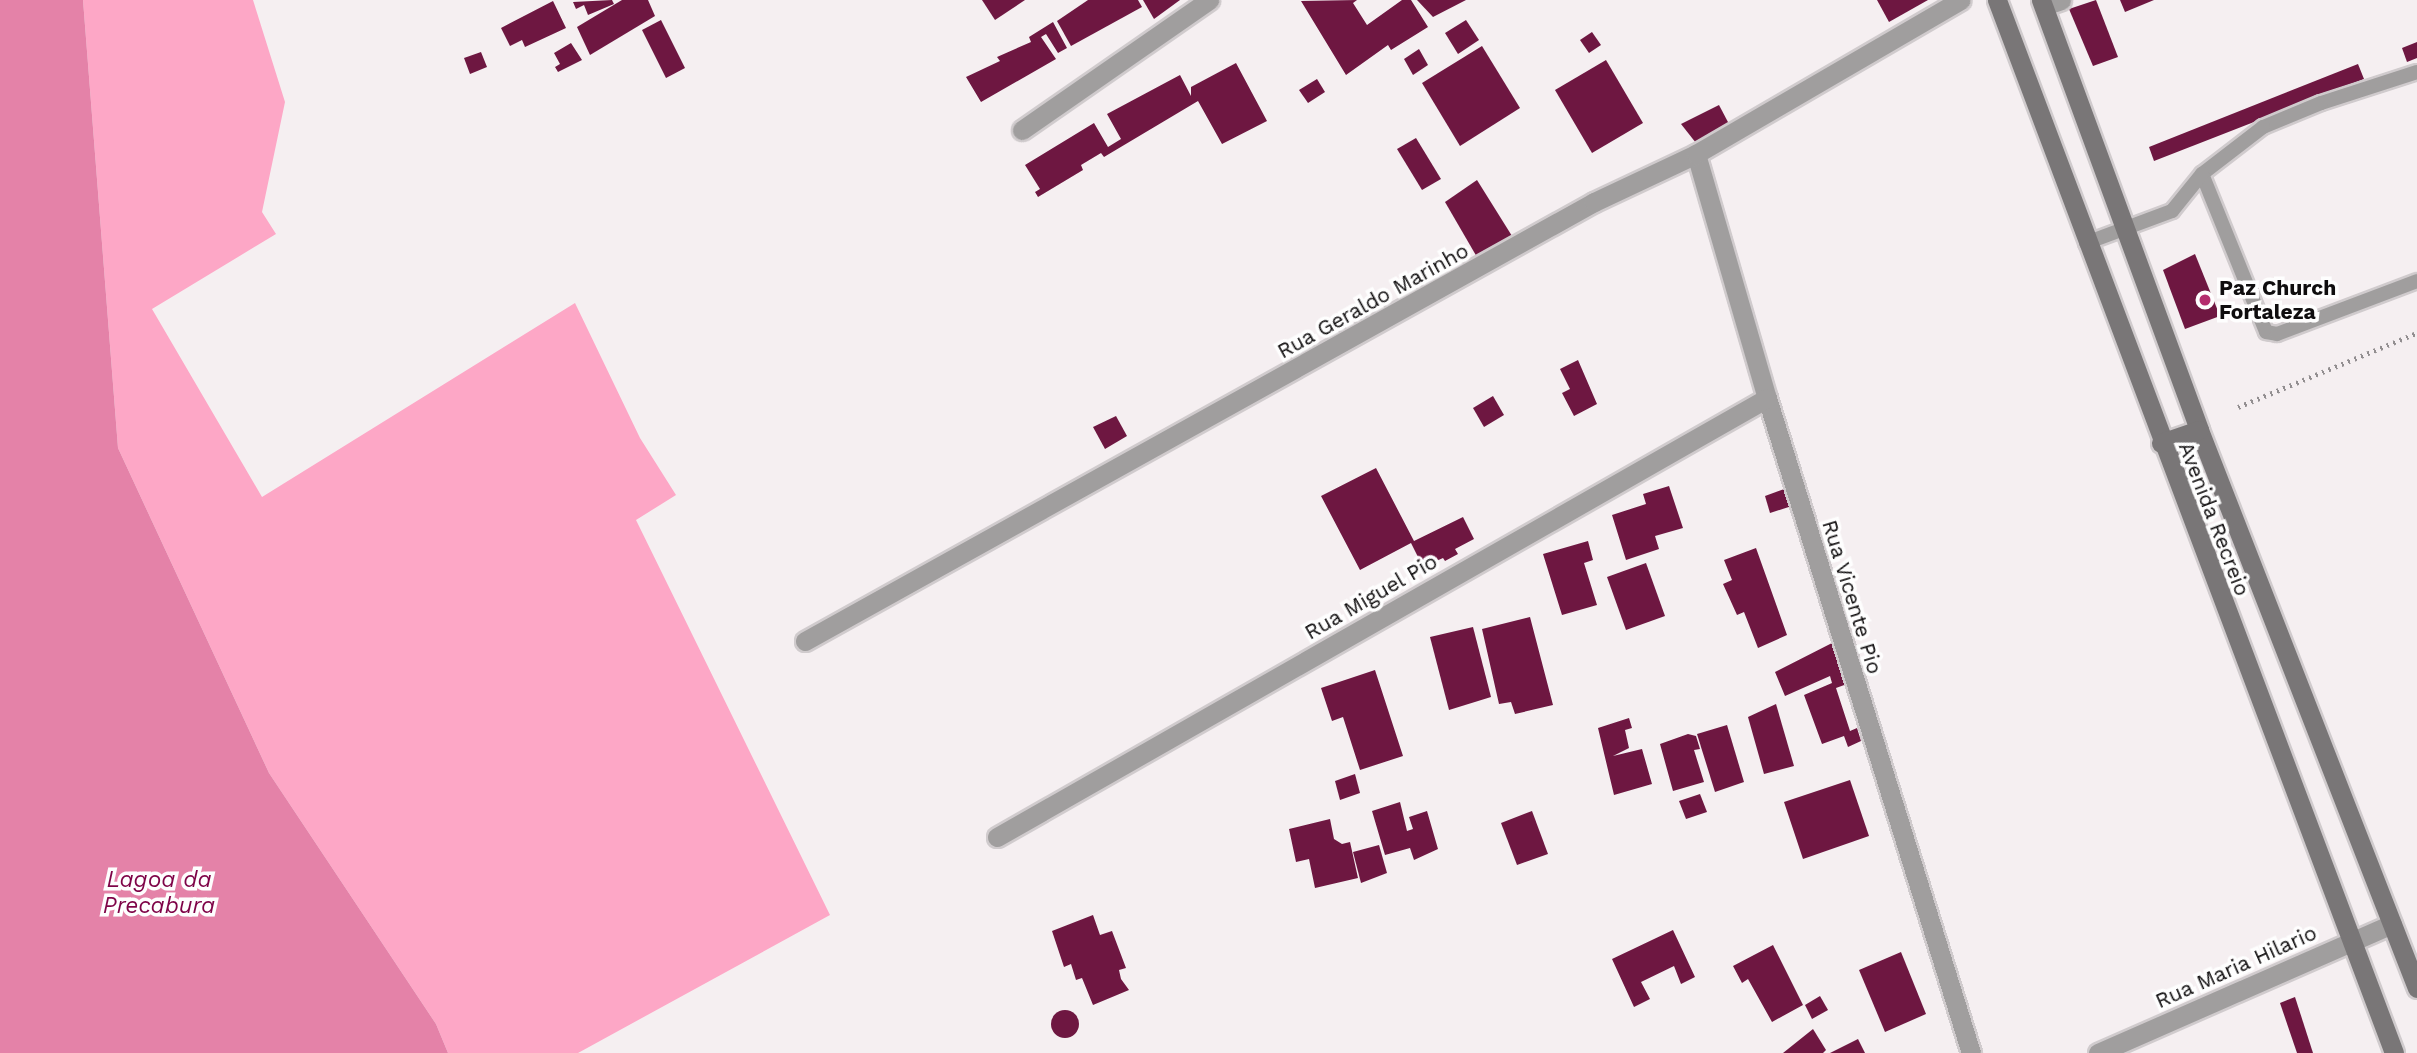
<!DOCTYPE html>
<html>
<head>
<meta charset="utf-8">
<style>
	body { margin:0 }
	#map { position:relative; width:2417px; height:1053px; overflow:hidden; background:#f5eff1; font-family:"Work Sans",sans-serif }
	div>[style] { position:absolute }
	.green>* { inset:0; background:#fda7c6 }
	.water>* { inset:0; background:#e482a8 }
	.building>* { inset:0; background:#6e1741 }
	.round { border-radius:50% }
	.path>* { height:4.5px; margin-top:-2.25px; transform-origin:0; background:repeating-linear-gradient(90deg,#928e90 0 2px,transparent 0 7px) }
	.roads { filter:drop-shadow(2px 0 #d0cbcd) drop-shadow(-2px 0 #d0cbcd) drop-shadow(0 2px #d0cbcd) drop-shadow(0 -2px #d0cbcd) }
	.service>* { height:14px; margin:-7px; padding:0 7px; transform-origin:7px; border-radius:7px; background:#a09e9e }
	.minor>* { height:19px; margin:-9.5px; padding:0 9.5px; transform-origin:9.5px; border-radius:9.5px; background:#a09e9e }
	.secondary>* { height:19px; margin:-9.5px; padding:0 9.5px; transform-origin:9.5px; border-radius:9.5px; background:#797677 }
	.dots>* { width:19px; height:19px; translate:-50% -50%; box-sizing:border-box; border:4px solid #fefefe; border-radius:50% }
	span { translate:-50% -50%; white-space:nowrap; text-align:center; line-height:1.15; -webkit-text-stroke:7px #fefefe; paint-order:stroke }
	.poi-label { font-size:21px; color:#0f0d0e; font-weight:700 }
	.left { translate:0 -50%; text-align:left }
	.street-label { font-size:21px; color:#0f0d0e }
	.water-label { font-size:23px; color:#7e0347; font-style:italic }
</style>
</head>
<body>
<div id="map">
	<div class="green">
		<div style="clip-path:polygon(83px 0,253px 0,285px 102px,262px 212px,276px 234px,152px 309px,262px 497px,575px 303px,640px 438px,676px 495px,636px 520px,830px 915px,578px 1053px,448px 1053px,436px 1024px,269px 773px,118px 448px)"></div>
	</div>
	<div class="water">
		<div style="clip-path:polygon(0 0,83px 0,118px 448px,269px 773px,436px 1024px,448px 1053px,0 1053px)"></div>
	</div>
	<div class="building">
		<div style="clip-path:polygon(612px 0,614px 4px,588px 15px,584px 5px,576px 9px,573px 2px)"></div>
		<div style="clip-path:polygon(622px 0,648px 0,655px 16px,590px 55px,577px 27px)"></div>
		<div style="clip-path:polygon(982px 0,1025px 0,995px 20px)"></div>
		<div style="clip-path:polygon(1088px 0,1138px 0,1142px 7px,1071px 46px,1057px 21px)"></div>
		<div style="clip-path:polygon(1143px 0,1180px 0,1154px 19px)"></div>
		<div style="clip-path:polygon(1357px 0,1353px 3px,1367px 25px,1402px 0,1411px 0,1428px 27px,1391px 50px,1388px 45px,1346px 75px,1301px 1px)"></div>
		<div style="clip-path:polygon(1417px 0,1466px 0,1433px 17px)"></div>
		<div style="clip-path:polygon(1877px 0,1928px 0,1889px 22px)"></div>
		<div style="clip-path:polygon(2096px 0,2118px 57px,2093px 66px,2069px 9px)"></div>
		<div style="clip-path:polygon(2120px 0,2154px 0,2125px 12px)"></div>
		<div style="clip-path:polygon(553px 1px,566px 28px,525px 47px,522px 40px,510px 46px,501px 28px)"></div>
		<div style="clip-path:polygon(661px 20px,685px 68px,666px 78px,642px 30px)"></div>
		<div style="clip-path:polygon(1466px 20px,1479px 40px,1458px 54px,1445px 33px)"></div>
		<div style="clip-path:polygon(1053px 22px,1067px 48px,1058px 53px,1046px 34px,1041px 37px,1056px 59px,981px 102px,966px 77px,1000px 61px,997px 57px,1031px 42px,1029px 37px)"></div>
		<div style="clip-path:polygon(1592px 32px,1601px 45px,1589px 53px,1580px 40px)"></div>
		<div style="clip-path:polygon(2417px 42px,2417px 58px,2407px 62px,2402px 48px)"></div>
		<div style="clip-path:polygon(571px 43px,582px 60px,558px 72px,555px 67px,560px 64px,554px 53px)"></div>
		<div style="clip-path:polygon(1482px 46px,1520px 108px,1460px 146px,1422px 83px)"></div>
		<div style="clip-path:polygon(1419px 49px,1428px 65px,1413px 75px,1404px 59px)"></div>
		<div style="clip-path:polygon(481px 52px,487px 67px,470px 74px,464px 58px)"></div>
		<div style="clip-path:polygon(1606px 60px,1643px 123px,1592px 153px,1555px 90px)"></div>
		<div style="clip-path:polygon(1236px 63px,1267px 121px,1222px 144px,1198px 101px,1104px 157px,1101px 153px,1081px 165px,1083px 170px,1038px 197px,1035px 192px,1040px 189px,1025px 165px,1094px 123px,1108px 147px,1121px 139px,1107px 114px,1180px 75px,1191px 96px,1191px 87px)"></div>
		<div style="clip-path:polygon(2358px 64px,2364px 79px,2154px 161px,2149px 147px)"></div>
		<div style="clip-path:polygon(1317px 79px,1325px 92px,1308px 103px,1299px 90px)"></div>
		<div style="clip-path:polygon(1719px 105px,1729px 124px,1696px 143px,1681px 124px)"></div>
		<div style="clip-path:polygon(1416px 138px,1441px 179px,1422px 190px,1397px 149px)"></div>
		<div style="clip-path:polygon(1477px 180px,1517px 244px,1481px 264px,1445px 202px)"></div>
		<div style="clip-path:polygon(2195px 254px,2220px 316px,2185px 329px,2163px 270px)"></div>
		<div style="clip-path:polygon(1578px 360px,1597px 404px,1574px 416px,1562px 393px,1570px 389px,1560px 369px)"></div>
		<div style="clip-path:polygon(1493px 396px,1504px 415px,1484px 427px,1473px 408px)"></div>
		<div style="clip-path:polygon(1116px 416px,1127px 436px,1105px 449px,1093px 427px)"></div>
		<div style="clip-path:polygon(1376px 468px,1414px 541px,1463px 517px,1474px 539px,1455px 549px,1458px 554px,1445px 561px,1443px 558px,1423px 567px,1411px 543px,1360px 570px,1321px 496px)"></div>
		<div style="clip-path:polygon(1669px 486px,1683px 528px,1655px 536px,1659px 549px,1626px 560px,1612px 515px,1646px 504px,1643px 494px)"></div>
		<div style="clip-path:polygon(1787px 488px,1792px 506px,1770px 513px,1765px 496px)"></div>
		<div style="clip-path:polygon(1588px 541px,1593px 560px,1584px 563px,1597px 605px,1562px 615px,1543px 554px)"></div>
		<div style="clip-path:polygon(1756px 548px,1787px 635px,1758px 648px,1744px 612px,1737px 615px,1723px 584px,1732px 580px,1724px 560px)"></div>
		<div style="clip-path:polygon(1646px 563px,1665px 616px,1626px 630px,1607px 577px)"></div>
		<div style="clip-path:polygon(1530px 617px,1553px 705px,1515px 714px,1511px 702px,1499px 704px,1482px 629px)"></div>
		<div style="clip-path:polygon(1473px 627px,1491px 697px,1449px 710px,1430px 637px)"></div>
		<div style="clip-path:polygon(1834px 642px,1847px 684px,1836px 688px,1850px 731px,1857px 728px,1861px 741px,1848px 747px,1844px 736px,1822px 744px,1804px 695px,1832px 683px,1830px 676px,1785px 696px,1775px 672px)"></div>
		<div style="clip-path:polygon(1375px 670px,1403px 756px,1360px 770px,1343px 717px,1332px 721px,1321px 688px)"></div>
		<div style="clip-path:polygon(1776px 704px,1794px 766px,1764px 774px,1748px 717px)"></div>
		<div style="clip-path:polygon(1629px 718px,1632px 728px,1625px 730px,1629px 748px,1613px 756px,1642px 749px,1652px 784px,1614px 795px,1598px 728px)"></div>
		<div style="clip-path:polygon(1727px 725px,1744px 782px,1715px 792px,1697px 734px)"></div>
		<div style="clip-path:polygon(1688px 734px,1696px 736px,1700px 749px,1694px 750px,1704px 782px,1673px 791px,1660px 744px)"></div>
		<div style="clip-path:polygon(1355px 774px,1360px 793px,1340px 800px,1335px 781px)"></div>
		<div style="clip-path:polygon(1850px 780px,1869px 836px,1803px 859px,1784px 802px)"></div>
		<div style="clip-path:polygon(1700px 794px,1707px 812px,1686px 819px,1679px 801px)"></div>
		<div style="clip-path:polygon(1400px 802px,1407px 831px,1413px 829px,1409px 817px,1427px 811px,1438px 849px,1414px 860px,1410px 848px,1385px 855px,1372px 811px)"></div>
		<div style="clip-path:polygon(1532px 811px,1548px 854px,1517px 865px,1501px 823px)"></div>
		<div style="clip-path:polygon(1330px 819px,1334px 839px,1342px 844px,1350px 842px,1358px 878px,1315px 888px,1309px 859px,1296px 862px,1289px 829px)"></div>
		<div style="clip-path:polygon(1379px 845px,1387px 873px,1361px 883px,1353px 852px)"></div>
		<div style="clip-path:polygon(1093px 915px,1100px 935px,1112px 931px,1126px 968px,1119px 970px,1121px 979px,1129px 990px,1093px 1005px,1082px 978px,1076px 980px,1071px 964px,1064px 967px,1052px 931px)"></div>
		<div style="clip-path:polygon(1673px 930px,1695px 977px,1681px 984px,1674px 966px,1641px 982px,1650px 999px,1634px 1007px,1612px 959px)"></div>
		<div style="clip-path:polygon(1773px 945px,1803px 1005px,1772px 1022px,1748px 979px,1742px 983px,1733px 966px)"></div>
		<div style="clip-path:polygon(1901px 952px,1926px 1014px,1885px 1032px,1859px 970px)"></div>
		<div style="clip-path:polygon(1820px 996px,1828px 1010px,1812px 1019px,1805px 1005px)"></div>
		<div style="clip-path:polygon(2295px 997px,2313px 1053px,2297px 1053px,2280px 1003px)"></div>
		<div class="round" style="left:1051px;top:1010px;width:28px;height:28px"></div>
		<div style="clip-path:polygon(1813px 1029px,1826px 1050px,1823px 1053px,1783px 1053px)"></div>
		<div style="clip-path:polygon(1858px 1039px,1865px 1053px,1830px 1053px)"></div>
	</div>
	<div class="path">
		<div style="left:2238px;top:407px;width:194px;rotate:-22.5deg"></div>
	</div>
	<div class="roads">
		<div class="service">
			<div style="left:2417px;top:72px;width:101px;rotate:162.1deg"></div>
			<div style="left:2321px;top:103px;width:63px;rotate:157.5deg"></div>
			<div style="left:2263px;top:127px;width:77px;rotate:142.4deg"></div>
			<div style="left:2202px;top:174px;width:170px;rotate:67.9deg"></div>
			<div style="left:2266px;top:332px;width:11px;rotate:10deg"></div>
			<div style="left:2277px;top:334px;width:150px;rotate:-20.7deg"></div>
			<div style="left:2086px;top:243px;width:92px;rotate:-20.4deg"></div>
			<div style="left:2172px;top:211px;width:48px;rotate:-51deg"></div>
		</div>
		<div class="minor">
			<div style="left:2044px;top:6px;width:18px;rotate:-19deg"></div>
			<div style="left:1022px;top:130px;width:228px;rotate:-34.8deg"></div>
			<div style="left:1696px;top:154px;width:254px;rotate:73.8deg"></div>
			<div style="left:1767px;top:398px;width:686px;rotate:72.7deg"></div>
			<div style="left:805px;top:641px;width:903px;rotate:-29.09deg"></div>
			<div style="left:1594px;top:202px;width:113px;rotate:-25.2deg"></div>
			<div style="left:1696px;top:154px;width:306px;rotate:-30.2deg"></div>
			<div style="left:997px;top:837px;width:886px;rotate:-29.69deg"></div>
			<div style="left:2098px;top:1053px;width:321px;rotate:-23.7deg"></div>
		</div>
		<div class="secondary">
			<div style="left:1997px;top:0;width:1125px;rotate:69.34deg"></div>
			<div style="left:2041px;top:0;width:458px;rotate:69.8deg"></div>
			<div style="left:2199px;top:430px;width:599px;rotate:68.66deg"></div>
			<div style="left:2161px;top:443px;width:40px;rotate:-18.9deg"></div>
		</div>
	</div>
	<div class="dots">
		<div style="left:2205px;top:300px;background:#b42d6e"></div>
	</div>
	<div class="poi-label">
		<span class="left" style="left:2219px;top:300px">Paz Church<br>Fortaleza</span>
	</div>
	<div class="street-label">
		<span style="left:1373px;top:301px;rotate:-29deg">Rua Geraldo Marinho</span>
		<span style="left:2214px;top:519px;rotate:69deg">Avenida Recreio</span>
		<span style="left:1371px;top:597px;rotate:-30deg">Rua Miguel Pio</span>
		<span style="left:1852px;top:597px;rotate:73deg">Rua Vicente Pio</span>
		<span style="left:2236px;top:967px;rotate:-24deg">Rua Maria Hilario</span>
	</div>
	<div class="water-label">
		<span style="left:159px;top:893px">Lagoa da<br>Precabura</span>
	</div>
</div>
</body>
</html>
